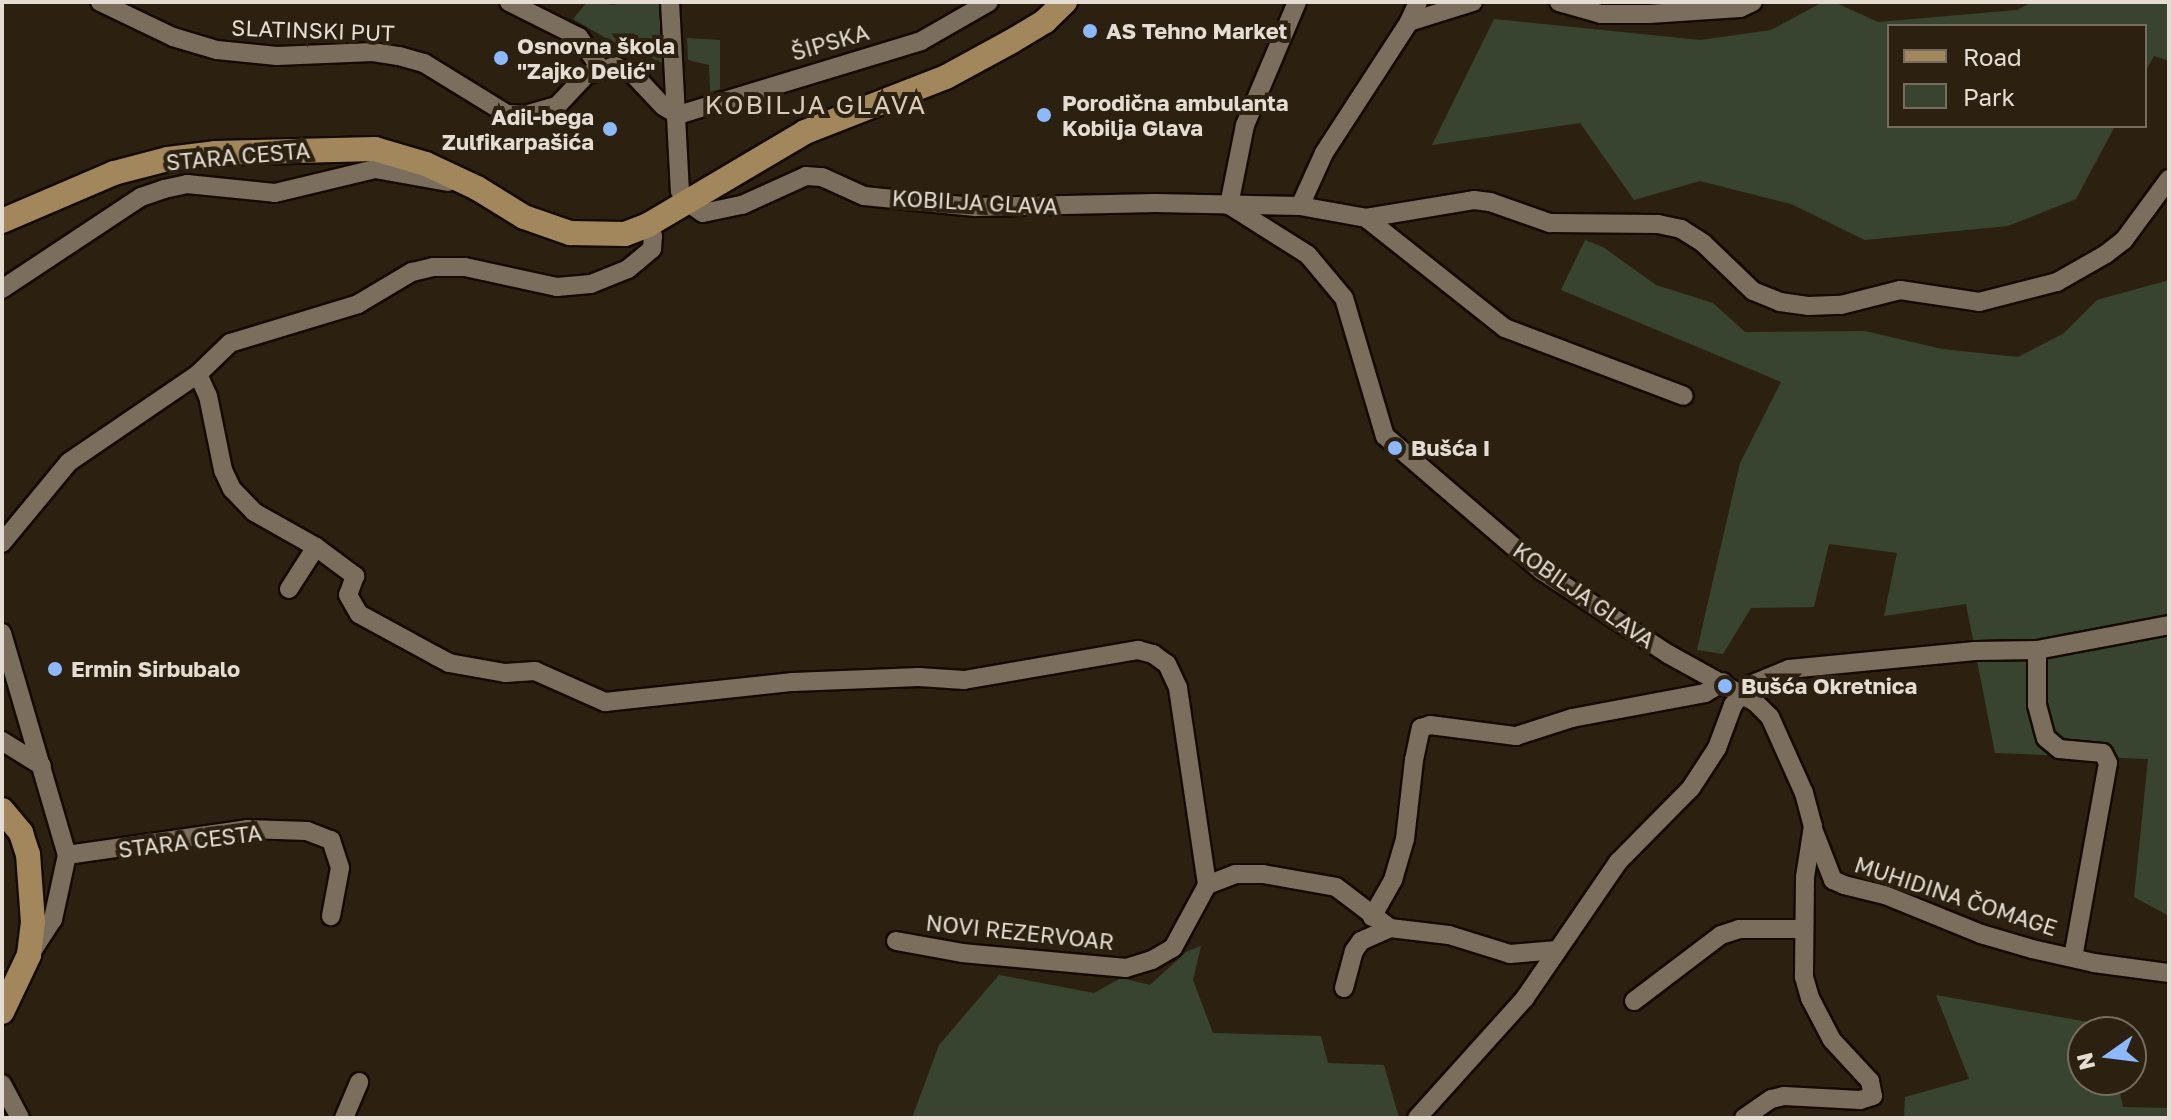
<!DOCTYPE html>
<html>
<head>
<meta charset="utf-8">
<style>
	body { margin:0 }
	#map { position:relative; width:2171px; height:1120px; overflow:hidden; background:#2c2111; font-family:"Golos Text",sans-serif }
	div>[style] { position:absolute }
	.green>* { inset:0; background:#384430 }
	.roads { filter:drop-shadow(2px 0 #140a00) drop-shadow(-2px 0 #140a00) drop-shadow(0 2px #140a00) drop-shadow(0 -2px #140a00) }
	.minor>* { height:18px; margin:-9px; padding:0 9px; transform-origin:9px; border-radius:9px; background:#7c6e5d }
	.major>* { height:24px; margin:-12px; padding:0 12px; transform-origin:12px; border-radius:12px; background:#a3875c }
	.dots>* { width:22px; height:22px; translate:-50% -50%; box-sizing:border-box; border:4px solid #2c2111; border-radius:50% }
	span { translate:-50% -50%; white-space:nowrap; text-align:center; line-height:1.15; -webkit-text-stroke:8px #2c2111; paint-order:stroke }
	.street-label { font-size:22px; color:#e5ddd4 }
	.poi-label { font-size:22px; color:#e5ddd4; font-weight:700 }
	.left { translate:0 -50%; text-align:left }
	.right { translate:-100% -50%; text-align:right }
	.quarter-label { font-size:26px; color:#dacbb8; letter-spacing:2px }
	.frame { position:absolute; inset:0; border:4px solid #e5ddd4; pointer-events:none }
	.legend { position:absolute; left:1887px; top:24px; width:260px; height:104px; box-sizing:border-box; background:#2c2111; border:2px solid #766c5f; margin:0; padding:10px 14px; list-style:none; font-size:24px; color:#e5ddd4 }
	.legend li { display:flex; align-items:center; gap:16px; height:40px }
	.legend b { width:40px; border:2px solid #766c5f }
	.north { position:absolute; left:2067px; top:1016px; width:80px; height:80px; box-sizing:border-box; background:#2c2111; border:2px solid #766c5f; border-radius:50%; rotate:256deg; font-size:22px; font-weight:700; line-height:32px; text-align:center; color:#e5ddd4 }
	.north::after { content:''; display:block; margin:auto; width:28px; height:36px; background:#8db9fc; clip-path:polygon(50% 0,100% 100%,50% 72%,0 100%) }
</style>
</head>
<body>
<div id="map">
	<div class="green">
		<div style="clip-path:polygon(587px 2px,615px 5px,617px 2px,663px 2px,665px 64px,611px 41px,573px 19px)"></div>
		<div style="clip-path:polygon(1823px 2px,1834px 2px,1878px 22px,2017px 10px,2032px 2px,2169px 2px,2169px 61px,2154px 56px,2145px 72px,2145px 26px,1889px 26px,1889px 126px,2115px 126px,2076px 199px,2008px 226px,1865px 240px,1791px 204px,1700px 181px,1634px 200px,1580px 123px,1432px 145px,1494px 19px,1700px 40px,1771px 30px)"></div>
		<div style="clip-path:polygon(687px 38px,720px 40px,720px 89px,710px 92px,709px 65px,688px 60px)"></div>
		<div style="clip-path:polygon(1585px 240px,1603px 247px,1656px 285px,1713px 303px,1745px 332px,1865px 331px,1942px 349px,2018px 357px,2063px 334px,2097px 300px,2169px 280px,2169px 916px,2134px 897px,2148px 759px,1995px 753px,1966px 604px,1884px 616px,1897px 553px,1829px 544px,1814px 607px,1751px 608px,1723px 654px,1697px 650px,1740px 463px,1781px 382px,1561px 290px)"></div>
		<div style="clip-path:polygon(1201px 946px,1193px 980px,1213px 1033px,1321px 1036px,1328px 1063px,1384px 1065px,1399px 1118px,912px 1118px,939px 1045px,999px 975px,1094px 993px,1121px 978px,1150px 985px,1186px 952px)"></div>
		<div style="clip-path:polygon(1936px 995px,2105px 1025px,2107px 1032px,2083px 1032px,2083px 1080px,2117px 1080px,2123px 1107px,2169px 1108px,2169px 1118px,1904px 1118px,1905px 1097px,1969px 1079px)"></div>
	</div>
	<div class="roads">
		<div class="minor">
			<div style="left:100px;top:2px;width:81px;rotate:25.6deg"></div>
			<div style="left:173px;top:37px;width:46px;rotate:16.5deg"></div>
			<div style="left:217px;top:50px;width:60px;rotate:5.7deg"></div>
			<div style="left:277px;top:56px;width:96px;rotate:-2.4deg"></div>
			<div style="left:373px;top:52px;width:26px;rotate:9deg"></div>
			<div style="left:399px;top:56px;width:26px;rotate:16deg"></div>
			<div style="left:424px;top:63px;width:97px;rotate:31.6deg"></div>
			<div style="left:507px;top:114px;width:18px;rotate:3deg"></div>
			<div style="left:525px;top:115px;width:33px;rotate:-16deg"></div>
			<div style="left:557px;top:106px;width:42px;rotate:-46.9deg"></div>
			<div style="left:586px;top:75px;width:30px;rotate:-17deg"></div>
			<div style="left:615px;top:66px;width:21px;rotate:25deg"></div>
			<div style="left:634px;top:75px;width:42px;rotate:46.9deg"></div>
			<div style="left:663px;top:106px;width:17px;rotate:31deg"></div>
			<div style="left:678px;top:115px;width:254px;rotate:-16.9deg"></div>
			<div style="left:921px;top:41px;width:78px;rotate:-29.8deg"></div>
			<div style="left:509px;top:2px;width:78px;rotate:26.6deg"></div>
			<div style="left:579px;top:37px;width:37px;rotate:56deg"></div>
			<div style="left:670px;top:2px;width:189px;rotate:87deg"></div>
			<div style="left:680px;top:191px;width:13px;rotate:58deg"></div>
			<div style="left:687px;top:202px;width:19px;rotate:35deg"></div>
			<div style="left:703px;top:213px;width:40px;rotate:-12deg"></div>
			<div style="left:742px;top:205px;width:70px;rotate:-24.4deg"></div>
			<div style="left:806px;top:176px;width:16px;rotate:4deg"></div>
			<div style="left:822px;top:177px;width:46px;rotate:24.3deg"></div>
			<div style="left:864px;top:196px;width:112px;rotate:5.7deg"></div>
			<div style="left:975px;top:207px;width:180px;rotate:-1.3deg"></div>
			<div style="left:1155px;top:203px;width:145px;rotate:1.2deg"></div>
			<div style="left:1300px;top:206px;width:67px;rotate:10.3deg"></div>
			<div style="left:1366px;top:218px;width:177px;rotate:38.4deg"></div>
			<div style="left:1505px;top:328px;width:191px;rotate:20.8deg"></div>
			<div style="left:1297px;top:2px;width:134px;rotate:112.9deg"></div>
			<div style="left:1245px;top:125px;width:82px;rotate:101.3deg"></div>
			<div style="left:1229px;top:205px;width:93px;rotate:32.3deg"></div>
			<div style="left:1308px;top:255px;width:56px;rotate:50.1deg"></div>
			<div style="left:1344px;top:298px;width:144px;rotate:73.5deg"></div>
			<div style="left:1385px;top:436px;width:207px;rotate:40.7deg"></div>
			<div style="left:1542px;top:571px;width:151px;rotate:33.4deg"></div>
			<div style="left:1668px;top:654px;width:99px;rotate:28.9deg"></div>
			<div style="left:1755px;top:702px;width:21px;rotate:45deg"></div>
			<div style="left:1770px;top:717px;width:83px;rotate:65.9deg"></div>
			<div style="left:1804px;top:793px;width:34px;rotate:75deg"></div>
			<div style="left:1813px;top:826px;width:52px;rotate:98.9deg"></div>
			<div style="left:1805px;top:877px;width:100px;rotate:90.6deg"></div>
			<div style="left:1804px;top:977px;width:22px;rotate:74deg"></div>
			<div style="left:1810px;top:998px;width:47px;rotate:62.4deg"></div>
			<div style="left:1832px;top:1040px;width:56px;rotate:47.2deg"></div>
			<div style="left:1870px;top:1081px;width:15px;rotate:79deg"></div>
			<div style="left:1873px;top:1096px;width:14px;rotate:163deg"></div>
			<div style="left:1860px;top:1100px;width:76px;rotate:-177deg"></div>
			<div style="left:1784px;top:1096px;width:13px;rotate:167deg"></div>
			<div style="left:1771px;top:1099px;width:33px;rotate:145deg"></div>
			<div style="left:1559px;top:2px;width:44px;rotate:15.9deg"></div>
			<div style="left:1601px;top:14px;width:48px"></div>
			<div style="left:1649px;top:14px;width:91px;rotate:-3.8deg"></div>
			<div style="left:1740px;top:8px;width:14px;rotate:-25deg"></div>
			<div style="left:1409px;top:22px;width:67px;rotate:-17.4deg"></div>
			<div style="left:1300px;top:206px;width:58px;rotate:-65.6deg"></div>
			<div style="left:1324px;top:153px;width:156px;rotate:-57deg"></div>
			<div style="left:1409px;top:22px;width:22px;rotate:-66deg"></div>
			<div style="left:1366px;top:218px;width:109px;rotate:-9.5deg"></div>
			<div style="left:1474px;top:200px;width:16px;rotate:7deg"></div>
			<div style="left:1490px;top:202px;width:64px;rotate:19.3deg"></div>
			<div style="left:1550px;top:223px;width:108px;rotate:0.5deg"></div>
			<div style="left:1658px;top:224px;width:24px;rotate:12deg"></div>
			<div style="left:1681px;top:229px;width:26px;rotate:32deg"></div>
			<div style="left:1703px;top:243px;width:69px;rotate:43.8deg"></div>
			<div style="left:1753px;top:291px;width:29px;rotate:22deg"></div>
			<div style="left:1780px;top:302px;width:28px;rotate:8deg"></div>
			<div style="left:1808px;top:306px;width:33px;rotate:-2deg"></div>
			<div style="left:1841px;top:305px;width:61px;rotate:-14.3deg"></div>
			<div style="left:1900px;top:290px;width:80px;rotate:8.6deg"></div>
			<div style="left:1979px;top:302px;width:81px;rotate:-14.4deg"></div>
			<div style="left:2057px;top:282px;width:56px;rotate:-29.7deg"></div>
			<div style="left:2106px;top:254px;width:23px;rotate:-38deg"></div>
			<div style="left:2124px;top:240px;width:76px;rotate:-53.6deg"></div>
			<div style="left:2px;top:289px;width:167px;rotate:-33.5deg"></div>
			<div style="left:141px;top:197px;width:24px;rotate:-19deg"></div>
			<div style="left:164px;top:189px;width:24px;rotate:-12deg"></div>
			<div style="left:187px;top:184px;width:88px;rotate:5.8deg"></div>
			<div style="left:275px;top:193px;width:103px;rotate:-13.5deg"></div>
			<div style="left:375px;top:169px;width:74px;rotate:10.1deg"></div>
			<div style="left:198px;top:374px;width:24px;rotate:66deg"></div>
			<div style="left:208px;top:396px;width:76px;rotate:78.5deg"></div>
			<div style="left:223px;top:470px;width:21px;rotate:65deg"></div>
			<div style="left:232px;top:489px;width:32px;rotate:46deg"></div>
			<div style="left:254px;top:512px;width:71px;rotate:29.4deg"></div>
			<div style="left:2px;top:543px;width:105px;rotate:-50.4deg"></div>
			<div style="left:69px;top:462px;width:156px;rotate:-34.3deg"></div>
			<div style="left:198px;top:374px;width:45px;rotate:-44.1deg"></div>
			<div style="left:230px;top:343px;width:134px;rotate:-16.9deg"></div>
			<div style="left:358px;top:304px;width:63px;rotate:-30.7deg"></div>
			<div style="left:412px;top:272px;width:22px;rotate:-13deg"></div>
			<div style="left:433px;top:267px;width:32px"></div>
			<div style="left:465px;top:267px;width:94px;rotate:12.3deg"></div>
			<div style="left:557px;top:287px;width:34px;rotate:-5deg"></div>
			<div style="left:591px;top:284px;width:40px;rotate:-22deg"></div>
			<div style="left:628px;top:269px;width:31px;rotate:-40deg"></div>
			<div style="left:652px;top:249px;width:13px;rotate:-86deg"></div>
			<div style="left:653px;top:236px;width:12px;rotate:-114deg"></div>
			<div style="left:289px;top:589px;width:50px;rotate:-57.3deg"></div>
			<div style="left:316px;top:547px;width:49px;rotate:36.6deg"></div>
			<div style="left:355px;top:576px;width:20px;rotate:110deg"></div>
			<div style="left:348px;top:595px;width:22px;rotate:60deg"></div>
			<div style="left:359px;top:614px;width:88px;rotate:28.6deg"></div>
			<div style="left:436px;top:656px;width:15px;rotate:28deg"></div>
			<div style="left:449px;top:663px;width:57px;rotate:10.1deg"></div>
			<div style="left:505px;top:673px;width:30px;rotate:-4deg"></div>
			<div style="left:535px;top:671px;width:77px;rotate:23.9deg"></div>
			<div style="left:605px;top:702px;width:189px;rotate:-6.1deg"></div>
			<div style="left:793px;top:682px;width:126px;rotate:-2.3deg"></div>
			<div style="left:919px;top:677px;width:45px;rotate:3.8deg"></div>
			<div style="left:964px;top:680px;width:177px;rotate:-9.8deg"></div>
			<div style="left:1138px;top:650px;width:16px;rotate:15deg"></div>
			<div style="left:1153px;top:654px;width:17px;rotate:36deg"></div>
			<div style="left:1167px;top:664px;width:26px;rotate:65deg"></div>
			<div style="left:1178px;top:688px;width:199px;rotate:81.6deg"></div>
			<div style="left:2px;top:633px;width:231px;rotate:73.7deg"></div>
			<div style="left:67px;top:855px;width:66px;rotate:102.3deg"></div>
			<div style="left:53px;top:919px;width:40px;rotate:122.9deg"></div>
			<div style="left:2037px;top:650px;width:55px;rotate:90deg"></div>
			<div style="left:2037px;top:705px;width:34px;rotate:75deg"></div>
			<div style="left:2046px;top:738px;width:17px;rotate:40deg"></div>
			<div style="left:2059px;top:749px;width:44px;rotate:5.2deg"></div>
			<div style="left:2103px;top:753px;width:11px;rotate:63deg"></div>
			<div style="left:2108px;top:763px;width:198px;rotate:100.2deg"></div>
			<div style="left:2px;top:741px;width:47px;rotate:32deg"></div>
			<div style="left:1813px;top:829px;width:55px;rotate:68.6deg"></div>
			<div style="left:1833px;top:880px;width:12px;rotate:24deg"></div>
			<div style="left:1844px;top:885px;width:42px;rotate:13.7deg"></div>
			<div style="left:1885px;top:895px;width:104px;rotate:22.1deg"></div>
			<div style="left:1981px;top:934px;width:53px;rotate:16.4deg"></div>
			<div style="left:2032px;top:949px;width:64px;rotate:12.7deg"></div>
			<div style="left:2094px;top:963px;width:76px;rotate:7.6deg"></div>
			<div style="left:67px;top:855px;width:182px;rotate:-8.2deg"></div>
			<div style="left:247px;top:829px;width:60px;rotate:1.9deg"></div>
			<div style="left:307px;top:831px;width:26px;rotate:21deg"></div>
			<div style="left:331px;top:840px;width:29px;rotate:72deg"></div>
			<div style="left:340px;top:868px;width:49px;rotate:100.6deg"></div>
			<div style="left:1372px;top:917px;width:43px;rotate:-60.4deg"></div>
			<div style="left:1393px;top:880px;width:43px;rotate:-73.7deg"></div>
			<div style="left:1405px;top:839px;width:80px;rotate:-83.5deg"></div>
			<div style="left:1414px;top:760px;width:33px;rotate:-78deg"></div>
			<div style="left:1421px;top:728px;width:9px;rotate:-18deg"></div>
			<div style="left:1430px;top:725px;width:87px;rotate:7.3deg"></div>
			<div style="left:1516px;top:736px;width:59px;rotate:-17.8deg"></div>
			<div style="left:1572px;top:718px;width:135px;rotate:-10.6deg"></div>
			<div style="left:1705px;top:693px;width:21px;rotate:-31deg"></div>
			<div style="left:896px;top:941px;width:67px;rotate:10.3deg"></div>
			<div style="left:962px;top:953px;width:165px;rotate:5.2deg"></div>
			<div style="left:1126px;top:968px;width:27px;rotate:-17deg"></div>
			<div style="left:1152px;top:960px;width:24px;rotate:-30deg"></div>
			<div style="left:1173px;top:948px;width:72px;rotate:-61.6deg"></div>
			<div style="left:1207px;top:885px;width:30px;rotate:-21deg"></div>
			<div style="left:1235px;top:874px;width:28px"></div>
			<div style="left:1263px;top:874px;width:74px;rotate:10.1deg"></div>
			<div style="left:1336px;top:887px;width:68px;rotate:37.2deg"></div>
			<div style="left:1390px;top:928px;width:59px;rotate:6.8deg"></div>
			<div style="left:1449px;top:935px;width:64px;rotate:17.3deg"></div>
			<div style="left:1510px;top:954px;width:47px;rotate:-4.9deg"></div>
			<div style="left:1344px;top:988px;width:38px;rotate:-75deg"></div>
			<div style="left:1354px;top:951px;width:12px;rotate:-55deg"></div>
			<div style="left:1361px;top:941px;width:32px;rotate:-24deg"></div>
			<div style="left:1634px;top:1001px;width:109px;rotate:-37.2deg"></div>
			<div style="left:1721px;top:935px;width:19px;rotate:-18deg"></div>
			<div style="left:1739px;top:929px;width:63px"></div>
			<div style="left:2px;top:1084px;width:38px;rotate:62deg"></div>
			<div style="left:344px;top:1118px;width:39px;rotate:-67deg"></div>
			<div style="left:1417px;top:1118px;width:161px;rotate:-48deg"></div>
			<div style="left:1525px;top:998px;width:165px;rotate:-55.6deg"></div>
			<div style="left:1618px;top:862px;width:104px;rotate:-45.4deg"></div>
			<div style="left:1691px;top:788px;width:48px;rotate:-57deg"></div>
			<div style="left:1717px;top:748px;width:46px;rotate:-69.6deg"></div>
			<div style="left:1733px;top:705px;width:26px;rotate:-50deg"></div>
			<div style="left:1750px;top:685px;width:42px;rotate:-22.3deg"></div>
			<div style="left:1789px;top:669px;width:187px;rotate:-5.5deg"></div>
			<div style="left:1975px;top:651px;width:62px;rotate:-0.9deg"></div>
			<div style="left:2037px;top:650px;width:134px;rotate:-10.7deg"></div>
		</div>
		<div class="major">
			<div style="left:2px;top:221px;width:122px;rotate:-23.2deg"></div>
			<div style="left:114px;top:173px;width:56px;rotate:-14.5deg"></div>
			<div style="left:168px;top:159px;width:47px;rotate:-7.3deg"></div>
			<div style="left:215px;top:153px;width:160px;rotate:-1.4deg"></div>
			<div style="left:375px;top:149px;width:53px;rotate:16.4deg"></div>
			<div style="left:426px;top:164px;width:56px;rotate:25.2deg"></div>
			<div style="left:477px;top:188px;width:55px;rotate:31.7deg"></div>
			<div style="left:524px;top:217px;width:49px;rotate:19.2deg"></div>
			<div style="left:570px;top:233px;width:55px;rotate:1deg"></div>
			<div style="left:625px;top:234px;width:25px;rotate:-21deg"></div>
			<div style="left:648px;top:225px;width:182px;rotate:-30.6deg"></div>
			<div style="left:805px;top:132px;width:151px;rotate:-21.3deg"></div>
			<div style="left:946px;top:77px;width:75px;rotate:-28.6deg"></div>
			<div style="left:1012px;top:41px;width:39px;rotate:-31deg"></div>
			<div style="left:1045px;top:21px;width:28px;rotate:-44deg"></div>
			<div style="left:2px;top:810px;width:30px;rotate:50deg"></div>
			<div style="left:21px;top:833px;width:22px;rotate:72deg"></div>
			<div style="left:28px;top:854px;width:68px;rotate:85.8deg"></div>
			<div style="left:33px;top:922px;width:33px;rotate:97deg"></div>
			<div style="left:29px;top:955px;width:63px;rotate:115.3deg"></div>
		</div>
	</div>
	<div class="dots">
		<div style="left:1090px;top:31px;background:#8db9fc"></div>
		<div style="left:501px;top:58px;background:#8db9fc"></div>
		<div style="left:1044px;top:115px;background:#8db9fc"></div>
		<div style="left:610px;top:129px;background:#8db9fc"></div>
		<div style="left:1395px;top:448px;background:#8db9fc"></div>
		<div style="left:55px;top:669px;background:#8db9fc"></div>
		<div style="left:1725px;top:686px;background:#8db9fc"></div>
	</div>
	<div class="street-label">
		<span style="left:313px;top:30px;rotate:2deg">SLATINSKI PUT</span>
		<span style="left:830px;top:42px;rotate:-16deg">ŠIPSKA</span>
		<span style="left:238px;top:156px;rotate:-5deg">STARA CESTA</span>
		<span style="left:975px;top:202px;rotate:3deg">KOBILJA GLAVA</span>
		<span style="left:1584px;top:595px;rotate:35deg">KOBILJA GLAVA</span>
		<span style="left:190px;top:841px;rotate:-7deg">STARA CESTA</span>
		<span style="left:1956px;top:896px;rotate:18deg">MUHIDINA ČOMAGE</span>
		<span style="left:1020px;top:932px;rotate:6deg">NOVI REZERVOAR</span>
	</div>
	<div class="poi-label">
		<span class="left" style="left:1106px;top:31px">AS Tehno Market</span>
		<span class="left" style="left:517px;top:58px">Osnovna škola<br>"Zajko Delić"</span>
		<span class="left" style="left:1062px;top:115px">Porodična ambulanta<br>Kobilja Glava</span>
		<span class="right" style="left:594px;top:129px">Adil-bega<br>Zulfikarpašića</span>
		<span class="left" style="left:1411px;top:448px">Bušća I</span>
		<span class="left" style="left:71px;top:669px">Ermin Sirbubalo</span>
		<span class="left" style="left:1741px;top:686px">Bušća Okretnica</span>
	</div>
	<div class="quarter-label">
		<span style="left:816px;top:105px">KOBILJA GLAVA</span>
	</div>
	<div class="frame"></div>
	<ul class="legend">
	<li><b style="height:10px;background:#a3875c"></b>Road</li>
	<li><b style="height:22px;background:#384430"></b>Park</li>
	</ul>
	<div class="north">N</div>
</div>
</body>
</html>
